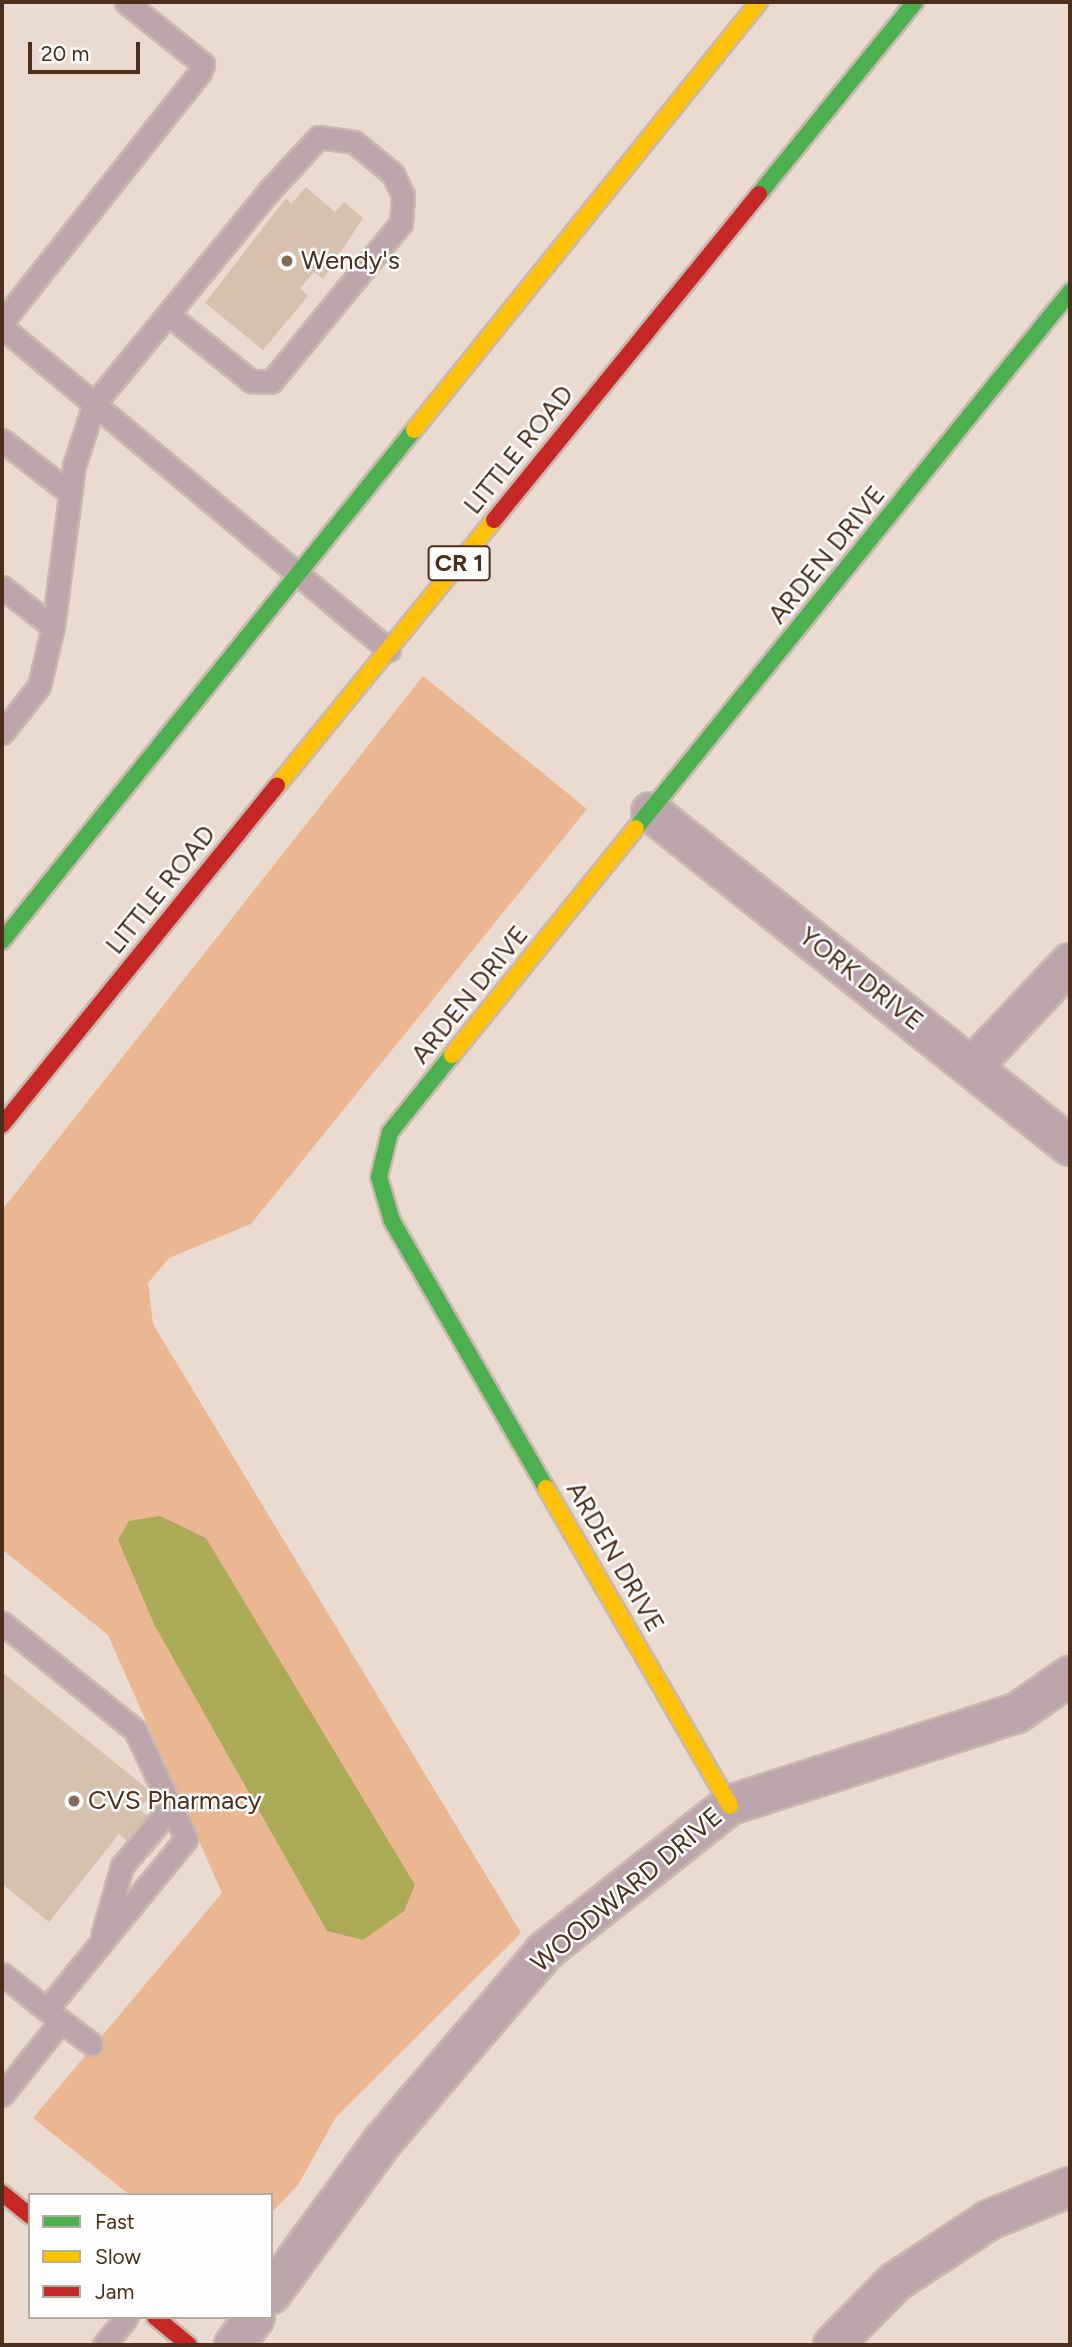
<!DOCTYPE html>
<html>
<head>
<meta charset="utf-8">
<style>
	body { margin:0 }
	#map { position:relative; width:1072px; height:2347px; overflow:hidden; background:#eadacf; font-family:Figtree,sans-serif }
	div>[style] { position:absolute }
	.green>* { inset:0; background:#ebb692 }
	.water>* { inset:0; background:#aaaa57 }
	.building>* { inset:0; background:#d6c2ac }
	.roads { filter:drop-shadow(2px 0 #c8b8ad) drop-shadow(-2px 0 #c8b8ad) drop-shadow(0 2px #c8b8ad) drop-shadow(0 -2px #c8b8ad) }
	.lane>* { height:21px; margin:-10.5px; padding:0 10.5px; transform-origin:10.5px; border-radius:10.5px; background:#bca6ac }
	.street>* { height:38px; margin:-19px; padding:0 19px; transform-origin:19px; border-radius:19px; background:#bca6ac }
	.fast>* { height:16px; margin:-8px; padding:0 8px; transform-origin:8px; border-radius:8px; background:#4caf50 }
	.slow>* { height:16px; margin:-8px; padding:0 8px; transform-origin:8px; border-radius:8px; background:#ffc107 }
	.jam>* { height:16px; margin:-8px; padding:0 8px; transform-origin:8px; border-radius:8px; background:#c62828 }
	.dots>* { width:19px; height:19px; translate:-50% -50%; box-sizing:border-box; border:4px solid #fefefe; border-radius:50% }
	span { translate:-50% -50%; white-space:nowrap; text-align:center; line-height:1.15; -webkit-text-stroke:5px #fefefe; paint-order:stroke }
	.shield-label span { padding:2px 5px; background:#fefefe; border:2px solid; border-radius:5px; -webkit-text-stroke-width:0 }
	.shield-label { font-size:24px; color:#4b2e1b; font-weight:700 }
	.poi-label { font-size:26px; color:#4b2e1b }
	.left { translate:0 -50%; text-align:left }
	.street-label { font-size:26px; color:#4b2e1b }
	.frame { position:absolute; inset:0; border:4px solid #4b2e1b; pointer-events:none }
	.legend { position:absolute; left:28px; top:2193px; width:245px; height:126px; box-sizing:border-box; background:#fefefe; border:2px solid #b6aba3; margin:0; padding:9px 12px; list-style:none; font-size:21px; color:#4b2e1b }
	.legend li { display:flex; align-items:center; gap:14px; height:35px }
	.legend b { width:35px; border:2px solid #b6aba3 }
	.scale { position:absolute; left:28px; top:42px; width:112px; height:32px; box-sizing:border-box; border:4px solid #4b2e1b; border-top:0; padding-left:9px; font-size:21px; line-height:24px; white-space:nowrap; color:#4b2e1b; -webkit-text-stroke:5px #fefefe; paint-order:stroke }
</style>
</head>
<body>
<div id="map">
	<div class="green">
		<div style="clip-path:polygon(423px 676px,587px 809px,251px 1224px,169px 1258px,148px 1283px,153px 1324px,521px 1933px,336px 2117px,298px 2185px,271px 2213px,271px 2195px,130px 2195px,33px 2118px,222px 1893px,108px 1635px,2px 1549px,2px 1210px)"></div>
	</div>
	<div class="water">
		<div style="clip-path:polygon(160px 1516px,206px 1538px,415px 1885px,404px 1911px,363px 1940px,327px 1931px,155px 1626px,118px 1540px,129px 1521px)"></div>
	</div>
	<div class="building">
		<div style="clip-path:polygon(306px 187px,335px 212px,344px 202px,363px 218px,323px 279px,314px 272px,300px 288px,308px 296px,263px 350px,205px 303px,286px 198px,291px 204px)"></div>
		<div style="clip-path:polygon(2px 1672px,153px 1793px,139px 1809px,169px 1832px,148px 1858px,119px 1834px,49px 1922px,2px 1884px)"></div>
	</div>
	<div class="roads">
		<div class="lane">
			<div style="left:2px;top:322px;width:319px;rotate:-51.6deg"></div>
			<div style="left:200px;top:72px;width:9px;rotate:-69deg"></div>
			<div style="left:203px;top:64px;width:99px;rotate:-141.2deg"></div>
			<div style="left:2px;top:327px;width:504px;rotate:39.85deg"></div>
			<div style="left:2px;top:440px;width:86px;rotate:37.9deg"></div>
			<div style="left:2px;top:587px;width:65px;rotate:38.1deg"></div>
			<div style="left:2px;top:733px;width:60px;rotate:-51.8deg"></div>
			<div style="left:39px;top:686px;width:61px;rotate:-76.7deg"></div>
			<div style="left:53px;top:627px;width:162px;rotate:-82.6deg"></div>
			<div style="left:74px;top:466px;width:65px;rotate:-72.1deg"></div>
			<div style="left:94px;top:404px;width:274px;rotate:-50.6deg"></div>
			<div style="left:268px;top:192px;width:75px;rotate:-47.2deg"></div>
			<div style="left:319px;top:137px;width:35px;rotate:8deg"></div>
			<div style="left:354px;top:142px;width:50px;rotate:39.4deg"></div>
			<div style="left:393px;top:174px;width:23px;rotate:65deg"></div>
			<div style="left:403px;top:195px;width:28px;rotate:94deg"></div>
			<div style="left:401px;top:223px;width:205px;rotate:129.3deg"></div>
			<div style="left:271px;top:382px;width:20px;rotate:-177deg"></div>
			<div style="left:251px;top:381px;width:105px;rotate:-141.2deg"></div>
			<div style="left:2px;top:1623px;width:171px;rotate:38.8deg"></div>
			<div style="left:135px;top:1730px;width:120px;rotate:64.9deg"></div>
			<div style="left:186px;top:1839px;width:220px;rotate:129.3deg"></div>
			<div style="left:102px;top:1936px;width:73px;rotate:-74.1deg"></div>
			<div style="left:122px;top:1866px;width:77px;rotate:-50.3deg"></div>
			<div style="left:2px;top:1974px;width:75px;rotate:38.5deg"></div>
			<div style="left:61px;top:2021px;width:95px;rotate:128.6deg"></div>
			<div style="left:61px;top:2021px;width:38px;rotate:37deg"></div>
			<div style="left:104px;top:2345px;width:36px;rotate:-51deg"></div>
		</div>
		<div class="street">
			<div style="left:651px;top:812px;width:536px;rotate:38.56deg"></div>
			<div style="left:972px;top:1067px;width:143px;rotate:-46.7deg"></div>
			<div style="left:271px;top:2294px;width:190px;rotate:-53.8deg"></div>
			<div style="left:383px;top:2141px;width:250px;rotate:-49.5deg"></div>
			<div style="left:545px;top:1951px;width:236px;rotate:-38.3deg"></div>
			<div style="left:730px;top:1805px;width:301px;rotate:-17.8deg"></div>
			<div style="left:1017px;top:1713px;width:65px;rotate:-34.9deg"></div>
			<div style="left:234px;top:2345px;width:35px;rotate:-53deg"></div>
			<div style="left:833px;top:2345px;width:88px;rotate:-45.5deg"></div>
			<div style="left:895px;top:2282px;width:113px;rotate:-33.4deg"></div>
			<div style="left:989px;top:2220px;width:87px;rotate:-22.2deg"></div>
		</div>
		<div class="fast">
			<div style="left:759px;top:194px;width:247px;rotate:-50.9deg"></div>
			<div style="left:636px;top:828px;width:690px;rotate:-51deg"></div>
			<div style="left:2px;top:941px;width:656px;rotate:-51.12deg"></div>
			<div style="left:452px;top:1055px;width:99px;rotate:128.8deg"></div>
			<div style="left:390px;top:1132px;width:46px;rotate:103.7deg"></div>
			<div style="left:379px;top:1177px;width:46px;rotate:73.5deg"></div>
			<div style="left:392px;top:1221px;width:308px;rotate:60deg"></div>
		</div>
		<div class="slow">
			<div style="left:414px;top:430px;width:550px;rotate:-51.13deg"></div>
			<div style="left:277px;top:786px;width:343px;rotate:-50.8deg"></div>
			<div style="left:452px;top:1055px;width:292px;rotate:-51deg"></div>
			<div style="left:546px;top:1488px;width:367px;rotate:59.9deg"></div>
		</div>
		<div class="jam">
			<div style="left:494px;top:520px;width:420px;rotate:-50.9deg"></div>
			<div style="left:2px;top:1125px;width:437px;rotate:-51deg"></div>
			<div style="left:2px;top:2193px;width:36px;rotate:39deg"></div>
			<div style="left:155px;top:2317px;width:44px;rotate:39.5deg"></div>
		</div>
	</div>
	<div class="dots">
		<div style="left:287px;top:261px;background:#836a5a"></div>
		<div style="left:74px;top:1801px;background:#836a5a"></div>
	</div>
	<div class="shield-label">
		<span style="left:459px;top:563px">CR 1</span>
	</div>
	<div class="poi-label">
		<span class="left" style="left:301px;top:261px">Wendy's</span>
		<span class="left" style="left:88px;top:1801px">CVS Pharmacy</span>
	</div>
	<div class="street-label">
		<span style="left:519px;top:450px;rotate:-51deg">LITTLE ROAD</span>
		<span style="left:827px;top:555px;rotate:-51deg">ARDEN DRIVE</span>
		<span style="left:161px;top:890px;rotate:-51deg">LITTLE ROAD</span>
		<span style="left:861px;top:979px;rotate:38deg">YORK DRIVE</span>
		<span style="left:470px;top:995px;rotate:-51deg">ARDEN DRIVE</span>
		<span style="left:615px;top:1557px;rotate:60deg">ARDEN DRIVE</span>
		<span style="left:627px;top:1890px;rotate:-40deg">WOODWARD DRIVE</span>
	</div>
	<div class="frame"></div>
	<ul class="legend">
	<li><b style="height:9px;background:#4caf50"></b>Fast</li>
	<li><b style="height:9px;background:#ffc107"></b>Slow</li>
	<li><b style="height:9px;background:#c62828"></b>Jam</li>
	</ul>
	<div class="scale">20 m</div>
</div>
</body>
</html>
